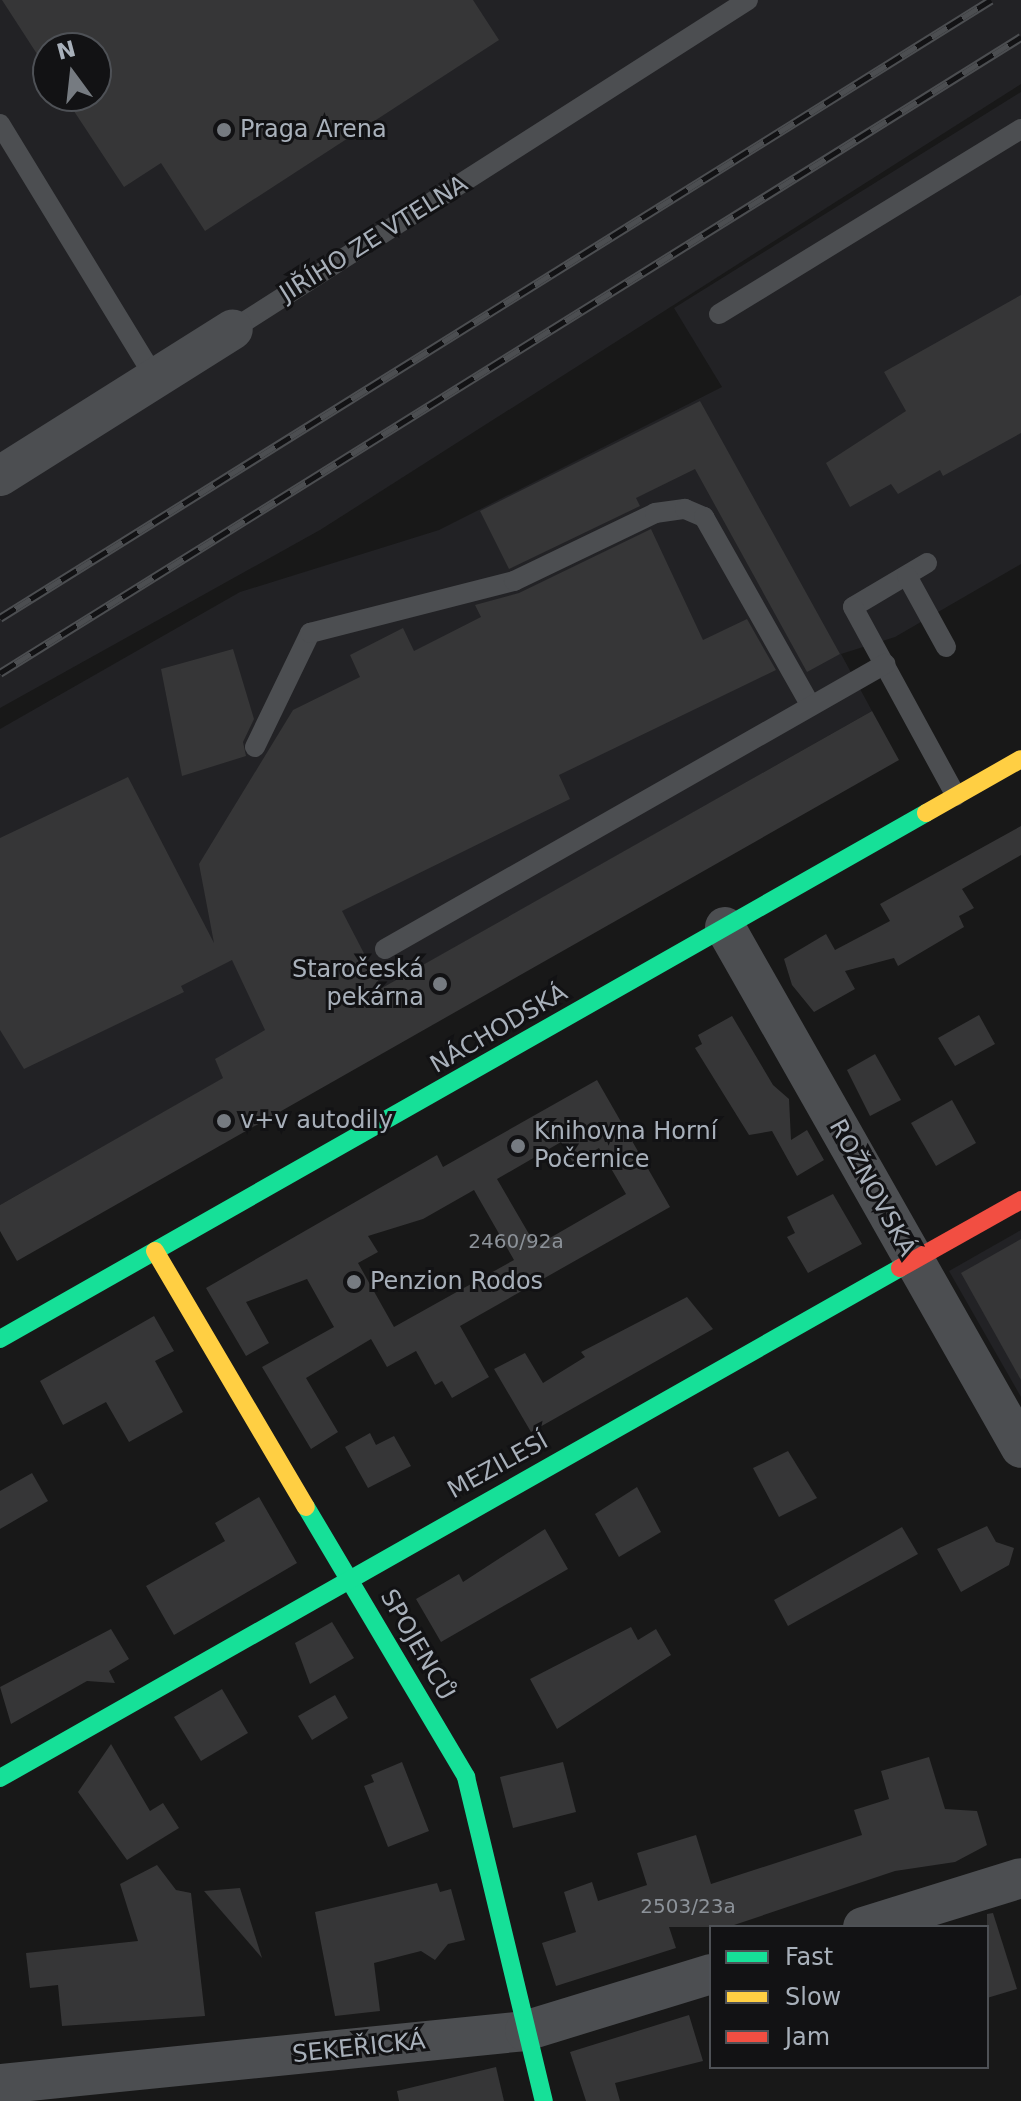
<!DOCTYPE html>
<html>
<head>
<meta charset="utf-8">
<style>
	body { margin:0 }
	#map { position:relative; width:1021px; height:2101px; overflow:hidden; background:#181818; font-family:"DejaVu Sans",sans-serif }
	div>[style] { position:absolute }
	.built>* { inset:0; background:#222225 }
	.building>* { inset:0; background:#363637 }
	.lane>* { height:20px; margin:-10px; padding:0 10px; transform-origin:10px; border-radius:10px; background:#4c4e51 }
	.street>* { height:40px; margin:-20px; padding:0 20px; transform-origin:20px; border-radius:20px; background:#4c4e51 }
	.fast>* { height:18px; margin:-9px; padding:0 9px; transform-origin:9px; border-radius:9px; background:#16e098 }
	.slow>* { height:18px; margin:-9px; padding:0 9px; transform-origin:9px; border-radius:9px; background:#ffcf43 }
	.jam>* { height:18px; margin:-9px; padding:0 9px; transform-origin:9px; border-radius:9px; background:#f24e42 }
	.rail>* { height:9px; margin-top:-4.5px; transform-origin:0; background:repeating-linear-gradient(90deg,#121214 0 18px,#4c4e51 0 36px); box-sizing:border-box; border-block:2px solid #4c4e51 }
	.dots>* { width:22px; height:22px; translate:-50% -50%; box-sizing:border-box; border:4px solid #121214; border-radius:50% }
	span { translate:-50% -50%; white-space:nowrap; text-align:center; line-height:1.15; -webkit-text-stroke:6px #121214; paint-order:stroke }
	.number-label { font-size:20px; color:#8c9299 }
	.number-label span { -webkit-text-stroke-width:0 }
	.poi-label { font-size:24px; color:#a8b0ba }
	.left { translate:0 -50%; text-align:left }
	.right { translate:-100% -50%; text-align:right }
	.street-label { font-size:24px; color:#a8b0ba }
	.legend { position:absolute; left:709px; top:1925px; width:280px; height:144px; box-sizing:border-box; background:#121214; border:2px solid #4e5156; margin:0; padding:10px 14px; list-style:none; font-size:24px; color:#a8b0ba }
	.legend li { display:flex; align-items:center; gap:16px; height:40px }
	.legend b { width:40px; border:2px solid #4e5156 }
	.north { position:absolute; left:32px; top:32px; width:80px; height:80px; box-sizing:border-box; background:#121214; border:2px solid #4e5156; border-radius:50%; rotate:345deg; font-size:22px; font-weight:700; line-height:32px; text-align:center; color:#a8b0ba }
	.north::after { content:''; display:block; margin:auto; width:28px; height:36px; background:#767b81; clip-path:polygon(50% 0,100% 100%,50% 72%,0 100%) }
</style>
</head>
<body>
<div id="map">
	<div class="built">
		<div style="clip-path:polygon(evenodd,0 0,1021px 0,1021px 84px,320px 530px,0 708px,0 0,48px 48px,96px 48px,96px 96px,48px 96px,48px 48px)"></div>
		<div style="clip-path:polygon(1021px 92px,1021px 564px,895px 637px,841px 654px,872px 711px,0 1205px,0 729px,240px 592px,439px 530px,722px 387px,674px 308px)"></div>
		<div style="clip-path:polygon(1021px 1230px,1021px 1397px,949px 1271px)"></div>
	</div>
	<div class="building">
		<div style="clip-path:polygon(2px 0,473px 0,499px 40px,205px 231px,161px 163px,124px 187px,64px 96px,96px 96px,96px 48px,48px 48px,48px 71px)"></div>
		<div style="clip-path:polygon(1021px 295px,1021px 433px,943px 476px,940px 470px,898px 494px,891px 484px,850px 507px,826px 463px,906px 411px,884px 372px)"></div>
		<div style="clip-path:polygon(700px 401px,840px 654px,807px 672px,695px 469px,636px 498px,640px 506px,509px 569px,480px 511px)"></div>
		<div style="clip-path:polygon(651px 529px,703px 640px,747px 619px,776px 670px,559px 775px,570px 799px,342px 911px,382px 988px,872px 711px,899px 760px,17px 1261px,0 1231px,0 1205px,223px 1078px,215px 1059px,265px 1030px,232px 960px,181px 986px,184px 992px,24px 1069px,0 1030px,0 838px,128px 777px,214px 943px,199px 864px,293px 710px,360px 677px,350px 655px,403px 628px,414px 651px,481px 617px,475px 605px,519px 593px)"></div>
		<div style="clip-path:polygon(233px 649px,254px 719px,243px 742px,246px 756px,182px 776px,161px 669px)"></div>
		<div style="clip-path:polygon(1021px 826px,1021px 855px,962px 889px,974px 908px,959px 916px,964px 927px,898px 966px,894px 958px,845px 971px,855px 989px,814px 1012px,792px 985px,784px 959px,826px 934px,835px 950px,890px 921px,880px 904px)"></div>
		<div style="clip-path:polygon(979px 1015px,995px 1044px,955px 1066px,938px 1038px)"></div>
		<div style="clip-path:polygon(732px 1016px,773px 1085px,789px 1099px,791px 1140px,807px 1130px,824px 1160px,797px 1176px,772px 1131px,749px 1135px,695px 1048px,702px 1044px,698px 1035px)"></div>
		<div style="clip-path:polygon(875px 1054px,901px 1100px,870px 1116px,847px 1070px)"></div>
		<div style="clip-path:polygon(evenodd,597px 1080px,670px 1207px,460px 1326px,489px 1377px,452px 1398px,442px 1381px,435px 1385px,416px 1351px,387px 1367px,371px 1339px,306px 1378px,338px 1432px,311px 1449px,262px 1367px,334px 1327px,307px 1279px,246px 1302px,269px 1343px,246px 1356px,206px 1288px,437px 1155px,443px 1167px,597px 1080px,561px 1142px,573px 1163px,599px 1148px,626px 1194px,536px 1246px,497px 1179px,561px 1142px,597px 1080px,474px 1190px,514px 1260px,394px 1327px,358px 1263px,378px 1252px,368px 1236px,423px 1219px,474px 1190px)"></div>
		<div style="clip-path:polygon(952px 1100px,976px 1143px,936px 1166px,911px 1123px)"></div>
		<div style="clip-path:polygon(833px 1194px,862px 1244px,808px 1273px,787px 1237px,795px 1233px,787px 1217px)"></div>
		<div style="clip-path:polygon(1021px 1239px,1021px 1380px,961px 1273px)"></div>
		<div style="clip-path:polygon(687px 1297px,713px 1329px,531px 1432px,494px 1369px,525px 1353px,543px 1383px,585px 1357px,581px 1352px)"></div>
		<div style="clip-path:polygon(154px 1316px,174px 1351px,155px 1361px,183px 1412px,129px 1442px,106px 1402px,63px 1425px,40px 1381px)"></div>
		<div style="clip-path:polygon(370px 1433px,376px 1445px,394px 1436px,411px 1466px,368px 1488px,345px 1447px)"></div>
		<div style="clip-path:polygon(788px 1451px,817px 1498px,779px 1517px,753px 1468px)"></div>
		<div style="clip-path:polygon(32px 1473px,48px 1501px,0 1529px,0 1491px)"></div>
		<div style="clip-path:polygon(637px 1487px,661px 1532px,619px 1557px,595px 1514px)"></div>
		<div style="clip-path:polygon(259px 1497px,297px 1563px,174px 1635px,146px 1586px,225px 1541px,215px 1523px)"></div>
		<div style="clip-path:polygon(987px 1526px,996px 1542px,1014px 1548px,1009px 1565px,961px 1592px,937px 1549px)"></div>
		<div style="clip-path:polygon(902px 1527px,918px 1554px,788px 1626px,774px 1600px)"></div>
		<div style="clip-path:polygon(545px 1529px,568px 1569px,441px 1642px,416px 1599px,459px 1574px,463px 1582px)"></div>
		<div style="clip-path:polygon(332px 1622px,354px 1658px,310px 1684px,295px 1643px)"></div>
		<div style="clip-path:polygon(631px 1627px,638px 1640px,656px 1629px,671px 1655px,557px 1729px,530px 1679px)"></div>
		<div style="clip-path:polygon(111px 1629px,129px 1659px,109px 1671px,115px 1683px,87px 1681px,11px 1724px,0 1687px)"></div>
		<div style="clip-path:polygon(222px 1689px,248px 1733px,201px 1761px,174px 1717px)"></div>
		<div style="clip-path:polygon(335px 1695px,348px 1718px,312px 1740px,298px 1716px)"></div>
		<div style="clip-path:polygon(111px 1744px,150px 1811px,163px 1803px,179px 1828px,127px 1860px,78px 1792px)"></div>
		<div style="clip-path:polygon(929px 1757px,945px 1809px,977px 1811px,987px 1845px,955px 1862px,895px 1871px,728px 1927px,669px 1927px,676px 1948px,556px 1986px,542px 1943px,576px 1932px,564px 1892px,592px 1882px,598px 1901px,647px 1885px,637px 1853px,696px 1835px,711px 1884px,862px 1835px,854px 1810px,889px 1799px,881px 1771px)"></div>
		<div style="clip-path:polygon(402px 1762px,429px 1831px,388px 1847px,364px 1786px,374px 1782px,371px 1775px)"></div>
		<div style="clip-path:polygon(563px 1762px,576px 1812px,513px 1828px,500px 1777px)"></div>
		<div style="clip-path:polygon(157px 1865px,176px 1890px,191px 1893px,205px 2016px,62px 2026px,58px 1985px,30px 1988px,26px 1953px,138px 1941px,120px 1884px)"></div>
		<div style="clip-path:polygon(437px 1883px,440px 1892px,451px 1889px,465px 1940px,448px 1944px,435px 1960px,421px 1951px,374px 1963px,380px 2011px,335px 2016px,315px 1912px)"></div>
		<div style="clip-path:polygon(240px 1888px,262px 1958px,204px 1891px)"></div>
		<div style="clip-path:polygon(993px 1913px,1017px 1989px,987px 1998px,987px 1914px)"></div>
		<div style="clip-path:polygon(689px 2015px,703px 2061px,615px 2083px,620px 2101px,586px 2101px,570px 2052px)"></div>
		<div style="clip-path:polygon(496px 2067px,504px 2101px,399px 2101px,397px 2091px)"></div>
	</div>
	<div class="lane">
		<div style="left:0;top:124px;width:298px;rotate:58.6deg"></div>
		<div style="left:719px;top:314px;width:354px;rotate:-31.5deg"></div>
		<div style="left:233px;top:329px;width:611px;rotate:-32.57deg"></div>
		<div style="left:927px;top:563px;width:86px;rotate:149.3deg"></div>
		<div style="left:853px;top:607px;width:215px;rotate:61.4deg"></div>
		<div style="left:907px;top:576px;width:81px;rotate:61.2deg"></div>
		<div style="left:255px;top:747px;width:127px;rotate:-64.2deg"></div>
		<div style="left:310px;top:633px;width:211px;rotate:-14.3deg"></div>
		<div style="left:514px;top:581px;width:157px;rotate:-25.7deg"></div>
		<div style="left:655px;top:513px;width:30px;rotate:-8deg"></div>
		<div style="left:685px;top:509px;width:21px;rotate:23deg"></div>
		<div style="left:704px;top:517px;width:217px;rotate:60.5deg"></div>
		<div style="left:385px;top:949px;width:576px;rotate:-29.68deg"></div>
	</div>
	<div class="street">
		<div style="left:0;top:476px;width:275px;rotate:-32.2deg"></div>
		<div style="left:725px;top:927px;width:599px;rotate:60.4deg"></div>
		<div style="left:863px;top:1927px;width:165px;rotate:-17.2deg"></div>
		<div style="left:0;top:2084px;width:528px;rotate:-5.76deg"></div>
		<div style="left:525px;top:2031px;width:195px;rotate:-17deg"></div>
	</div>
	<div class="fast">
		<div style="left:0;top:1339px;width:1065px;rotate:-29.6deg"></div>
		<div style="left:306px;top:1507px;width:314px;rotate:59.3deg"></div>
		<div style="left:466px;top:1777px;width:333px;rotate:76.5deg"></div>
		<div style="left:0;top:1778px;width:1034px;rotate:-29.54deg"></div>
	</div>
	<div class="slow">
		<div style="left:926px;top:813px;width:109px;rotate:-29.6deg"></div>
		<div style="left:155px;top:1251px;width:297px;rotate:59.5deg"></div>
	</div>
	<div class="jam">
		<div style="left:900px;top:1268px;width:139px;rotate:-29.3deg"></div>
	</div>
	<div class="rail">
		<div style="left:0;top:618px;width:1168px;rotate:-31.95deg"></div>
		<div style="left:0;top:673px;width:1203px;rotate:-31.92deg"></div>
	</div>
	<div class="dots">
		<div style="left:224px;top:130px;background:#767b81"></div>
		<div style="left:440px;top:984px;background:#767b81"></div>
		<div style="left:224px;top:1121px;background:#767b81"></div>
		<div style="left:518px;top:1146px;background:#767b81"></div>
		<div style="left:354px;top:1282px;background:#767b81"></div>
	</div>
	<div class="number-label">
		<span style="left:516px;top:1241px">2460/92a</span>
		<span style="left:688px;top:1906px">2503/23a</span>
	</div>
	<div class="poi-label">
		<span class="left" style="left:240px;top:130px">Praga Arena</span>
		<span class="right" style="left:424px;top:984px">Staročeská<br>pekárna</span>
		<span class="left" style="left:240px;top:1121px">v+v autodily</span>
		<span class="left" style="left:534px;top:1146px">Knihovna Horní<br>Počernice</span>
		<span class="left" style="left:370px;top:1282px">Penzion Rodos</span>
	</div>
	<div class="street-label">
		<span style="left:374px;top:239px;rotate:-32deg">JIŘÍHO ZE VTELNA</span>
		<span style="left:499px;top:1029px;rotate:-30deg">NÁCHODSKÁ</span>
		<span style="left:872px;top:1188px;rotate:61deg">ROŽNOVSKÁ</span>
		<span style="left:498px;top:1466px;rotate:-29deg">MEZILESÍ</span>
		<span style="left:417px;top:1645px;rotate:60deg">SPOJENCŮ</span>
		<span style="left:359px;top:2048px;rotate:-6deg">SEKEŘICKÁ</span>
	</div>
	<ul class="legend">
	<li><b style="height:10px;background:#16e098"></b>Fast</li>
	<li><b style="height:10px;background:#ffcf43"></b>Slow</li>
	<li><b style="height:10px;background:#f24e42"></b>Jam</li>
	</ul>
	<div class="north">N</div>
</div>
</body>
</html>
